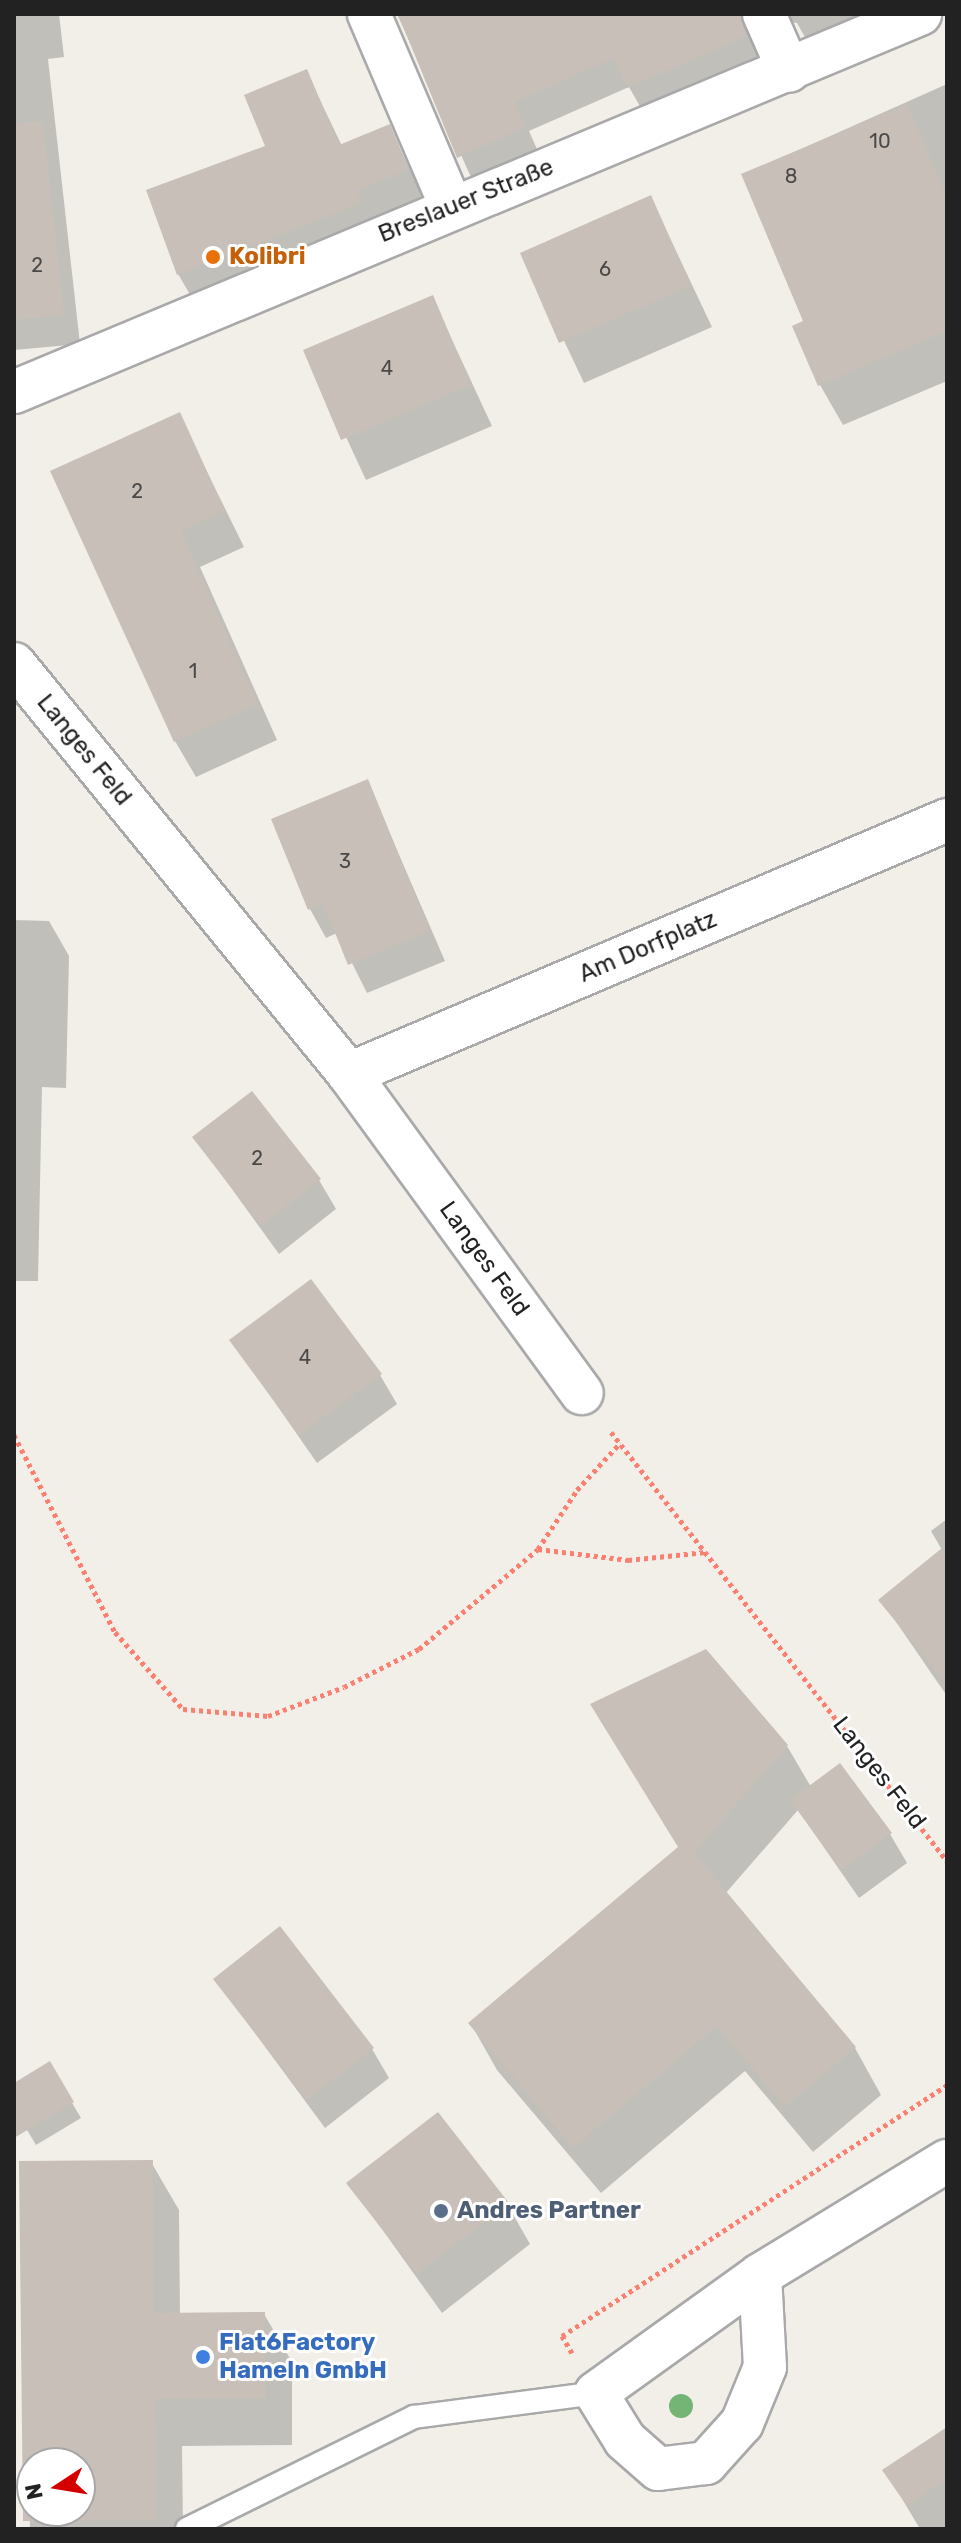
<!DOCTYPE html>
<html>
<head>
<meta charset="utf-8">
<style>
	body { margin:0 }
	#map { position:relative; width:961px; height:2543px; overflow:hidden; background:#f2efe9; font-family:Rubik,sans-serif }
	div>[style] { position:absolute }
	.shadow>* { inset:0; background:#0003 }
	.building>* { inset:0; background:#c7bfb8 }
	.path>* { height:5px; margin-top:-2.5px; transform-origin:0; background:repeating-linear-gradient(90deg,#fa8072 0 4px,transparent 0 8px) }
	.roads { filter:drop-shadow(2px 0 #a9a9a9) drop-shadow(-2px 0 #a9a9a9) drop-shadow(0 2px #a9a9a9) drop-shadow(0 -2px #a9a9a9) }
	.service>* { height:22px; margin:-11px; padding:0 11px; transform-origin:11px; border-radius:11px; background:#fff }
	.minor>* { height:42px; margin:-21px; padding:0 21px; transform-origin:21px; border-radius:21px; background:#fff }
	.trees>* { width:24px; height:24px; margin:-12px; border-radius:50%; background:#74b475 }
	.dots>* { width:22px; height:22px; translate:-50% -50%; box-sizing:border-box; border:4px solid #fff; border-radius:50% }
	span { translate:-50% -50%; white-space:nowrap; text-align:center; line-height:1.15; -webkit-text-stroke:6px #fff; paint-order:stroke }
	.number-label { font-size:20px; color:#4b4948 }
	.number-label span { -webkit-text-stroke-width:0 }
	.street-label { font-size:24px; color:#222 }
	.food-label { font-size:24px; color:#c56008; font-weight:700 }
	.left { translate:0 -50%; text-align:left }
	.service-label { font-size:24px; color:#4e5e75; font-weight:700 }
	.shop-label { font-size:24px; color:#366cbe; font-weight:700 }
	.frame { position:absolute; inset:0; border:16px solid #222; pointer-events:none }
	.north { position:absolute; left:16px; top:2447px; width:80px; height:80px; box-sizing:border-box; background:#fff; border:2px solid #a7a7a7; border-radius:50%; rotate:258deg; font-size:22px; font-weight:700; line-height:32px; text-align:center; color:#222 }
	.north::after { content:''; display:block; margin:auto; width:28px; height:36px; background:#d40000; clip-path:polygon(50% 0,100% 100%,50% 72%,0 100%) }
</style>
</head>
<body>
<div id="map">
	<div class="shadow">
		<div style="clip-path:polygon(14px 14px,59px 14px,64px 57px,48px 59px,80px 344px,14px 350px)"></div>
		<div style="clip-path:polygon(397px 14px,873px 14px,811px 48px,797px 23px,772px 20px,764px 68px,645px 115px,629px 87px,529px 131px,540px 156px,475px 186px)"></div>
		<div style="clip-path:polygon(306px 71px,342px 146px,389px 126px,424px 199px,195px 303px,178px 274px,268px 147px)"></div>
		<div style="clip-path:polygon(947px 84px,947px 381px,843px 425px,820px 385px,805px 323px,743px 175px)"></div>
		<div style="clip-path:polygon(651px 198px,712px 327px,584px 383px,523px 254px)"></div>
		<div style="clip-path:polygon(432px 297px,492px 426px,366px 480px,306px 351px)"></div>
		<div style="clip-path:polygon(179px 415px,244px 547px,200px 567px,277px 740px,196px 777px,175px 741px)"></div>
		<div style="clip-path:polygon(367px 781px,445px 961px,367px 993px,337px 933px,326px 938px,310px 909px)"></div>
		<div style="clip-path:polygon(14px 920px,49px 921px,69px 956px,66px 1088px,42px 1087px,38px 1281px,14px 1281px)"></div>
		<div style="clip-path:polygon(195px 1138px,319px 1180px,336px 1209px,279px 1254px)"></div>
		<div style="clip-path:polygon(232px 1341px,380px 1375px,397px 1404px,317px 1463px)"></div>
		<div style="clip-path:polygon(947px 1519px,947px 1696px,881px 1600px,942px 1550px,931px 1531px)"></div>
		<div style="clip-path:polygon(787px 1746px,811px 1787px,890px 1834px,907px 1863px,859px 1898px,798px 1810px,725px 1894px,855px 2048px,881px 2095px,813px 2152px,745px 2071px,601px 2193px,497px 2070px,471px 2024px,680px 1849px)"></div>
		<div style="clip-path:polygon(215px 1979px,372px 2049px,389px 2078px,325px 2128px)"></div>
		<div style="clip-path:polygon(49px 2064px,81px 2118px,36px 2145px,14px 2108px,14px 2085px)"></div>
		<div style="clip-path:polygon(evenodd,151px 2162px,179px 2210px,180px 2315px,264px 2314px,292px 2362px,292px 2445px,182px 2446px,183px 2529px,30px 2529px,21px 2163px,151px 2162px,32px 2463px,80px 2463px,80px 2511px,32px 2511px,32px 2463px)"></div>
		<div style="clip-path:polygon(349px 2183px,507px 2204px,530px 2244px,442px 2313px)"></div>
		<div style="clip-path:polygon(947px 2429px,947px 2529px,920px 2529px,885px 2470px)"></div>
	</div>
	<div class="building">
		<div style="clip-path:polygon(398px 14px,740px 14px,747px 36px,627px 88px,614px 58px,515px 102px,525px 127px,457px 158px)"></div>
		<div style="clip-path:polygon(307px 69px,339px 145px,390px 124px,409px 169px,357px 191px,362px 203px,177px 275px,146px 190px,265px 146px,244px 95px)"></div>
		<div style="clip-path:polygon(907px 104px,947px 198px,947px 331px,818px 386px,792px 326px,803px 321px,741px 174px)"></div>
		<div style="clip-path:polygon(43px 122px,64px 315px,14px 320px,14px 123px)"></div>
		<div style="clip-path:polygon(651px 195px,691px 286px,559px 343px,520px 253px)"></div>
		<div style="clip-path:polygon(433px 295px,471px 385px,341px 440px,303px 350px)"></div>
		<div style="clip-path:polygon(180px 412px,225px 511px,181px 531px,258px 704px,174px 742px,50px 471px)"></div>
		<div style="clip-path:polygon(368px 779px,430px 931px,348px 965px,323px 903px,308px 910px,271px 819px)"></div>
		<div style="clip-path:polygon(252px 1091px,321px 1179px,261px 1226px,192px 1137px)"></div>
		<div style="clip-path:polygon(311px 1279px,382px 1374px,299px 1435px,229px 1340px)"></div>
		<div style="clip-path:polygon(947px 1544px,947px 1684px,878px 1600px)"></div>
		<div style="clip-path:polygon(706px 1649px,788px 1745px,694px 1853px,856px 2047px,785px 2107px,717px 2026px,573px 2148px,468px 2023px,678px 1847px,590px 1704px)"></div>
		<div style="clip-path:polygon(840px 1763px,892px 1833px,841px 1870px,790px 1800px)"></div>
		<div style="clip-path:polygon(280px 1926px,374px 2048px,307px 2100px,213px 1979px)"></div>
		<div style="clip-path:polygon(50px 2061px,74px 2102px,14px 2138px,14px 2083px)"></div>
		<div style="clip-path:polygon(438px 2112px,509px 2203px,417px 2274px,346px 2183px)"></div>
		<div style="clip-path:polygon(evenodd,153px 2160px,154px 2313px,265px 2312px,266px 2398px,155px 2399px,156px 2520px,23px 2521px,19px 2161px,153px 2160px,32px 2463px,80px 2463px,80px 2511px,32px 2511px,32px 2463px)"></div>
		<div style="clip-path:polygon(947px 2427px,947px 2479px,907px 2506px,882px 2470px)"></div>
	</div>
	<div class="path">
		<div style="left:611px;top:1432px;width:545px;rotate:51.93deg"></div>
		<div style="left:14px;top:1435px;width:221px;rotate:62.9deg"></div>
		<div style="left:115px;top:1632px;width:103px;rotate:48.6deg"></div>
		<div style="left:183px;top:1709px;width:85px;rotate:4.7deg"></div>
		<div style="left:268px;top:1716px;width:81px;rotate:-20.9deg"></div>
		<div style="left:344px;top:1687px;width:84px;rotate:-26.9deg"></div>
		<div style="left:419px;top:1649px;width:155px;rotate:-40deg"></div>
		<div style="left:538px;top:1549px;width:91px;rotate:7deg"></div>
		<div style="left:628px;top:1560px;width:78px;rotate:-5.9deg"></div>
		<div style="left:538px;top:1549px;width:71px;rotate:-56.5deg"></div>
		<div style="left:577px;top:1490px;width:64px;rotate:-47.5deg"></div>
		<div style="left:572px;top:2353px;width:20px;rotate:-120deg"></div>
		<div style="left:562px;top:2336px;width:460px;rotate:-33.1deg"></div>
	</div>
	<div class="roads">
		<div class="service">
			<div style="left:187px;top:2529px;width:253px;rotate:-26.3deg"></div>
			<div style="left:414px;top:2417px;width:184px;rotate:-7.5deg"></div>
		</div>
		<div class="minor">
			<div style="left:369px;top:14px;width:209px;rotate:66.9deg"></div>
			<div style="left:764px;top:14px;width:62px;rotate:66.3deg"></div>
			<div style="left:14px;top:392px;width:982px;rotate:-22.65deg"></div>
			<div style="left:14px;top:664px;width:529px;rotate:50.75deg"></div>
			<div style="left:349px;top:1074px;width:395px;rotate:53.9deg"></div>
			<div style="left:349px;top:1074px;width:650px;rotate:-23.01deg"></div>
			<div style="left:760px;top:2275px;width:92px;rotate:86.9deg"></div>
			<div style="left:765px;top:2367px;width:61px;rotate:112.3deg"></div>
			<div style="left:742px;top:2423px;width:54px;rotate:132deg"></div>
			<div style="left:706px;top:2463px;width:48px;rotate:172.9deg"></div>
			<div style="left:658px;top:2469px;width:44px;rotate:-138.7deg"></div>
			<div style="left:625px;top:2440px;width:55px;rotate:-121.7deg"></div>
			<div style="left:596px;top:2393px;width:202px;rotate:-35.7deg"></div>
			<div style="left:760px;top:2275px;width:219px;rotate:-31.4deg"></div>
		</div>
	</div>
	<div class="trees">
		<div style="left:681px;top:2406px"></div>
	</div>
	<div class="dots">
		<div style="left:213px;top:257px;background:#e8710a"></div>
		<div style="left:441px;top:2211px;background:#5c6f8a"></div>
		<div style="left:203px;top:2357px;background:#3f7fe0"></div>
	</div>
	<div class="number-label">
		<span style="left:880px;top:141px">10</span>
		<span style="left:791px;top:176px">8</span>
		<span style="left:37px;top:265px">2</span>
		<span style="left:605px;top:269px">6</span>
		<span style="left:387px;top:368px">4</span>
		<span style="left:137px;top:491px">2</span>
		<span style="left:193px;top:671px">1</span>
		<span style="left:345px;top:861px">3</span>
		<span style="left:257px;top:1158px">2</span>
		<span style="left:305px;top:1357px">4</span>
	</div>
	<div class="street-label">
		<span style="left:466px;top:201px;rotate:-22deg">Breslauer Straße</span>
		<span style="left:84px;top:750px;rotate:51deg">Langes Feld</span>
		<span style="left:648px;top:947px;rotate:-23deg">Am Dorfplatz</span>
		<span style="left:484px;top:1259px;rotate:54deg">Langes Feld</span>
		<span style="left:879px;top:1773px;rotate:52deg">Langes Feld</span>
	</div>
	<div class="food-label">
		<span class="left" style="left:229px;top:257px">Kolibri</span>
	</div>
	<div class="service-label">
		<span class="left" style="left:457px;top:2211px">Andres Partner</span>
	</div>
	<div class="shop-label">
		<span class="left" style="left:219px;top:2357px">Flat6Factory<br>Hameln GmbH</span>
	</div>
	<div class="frame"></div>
	<div class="north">N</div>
</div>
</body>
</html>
